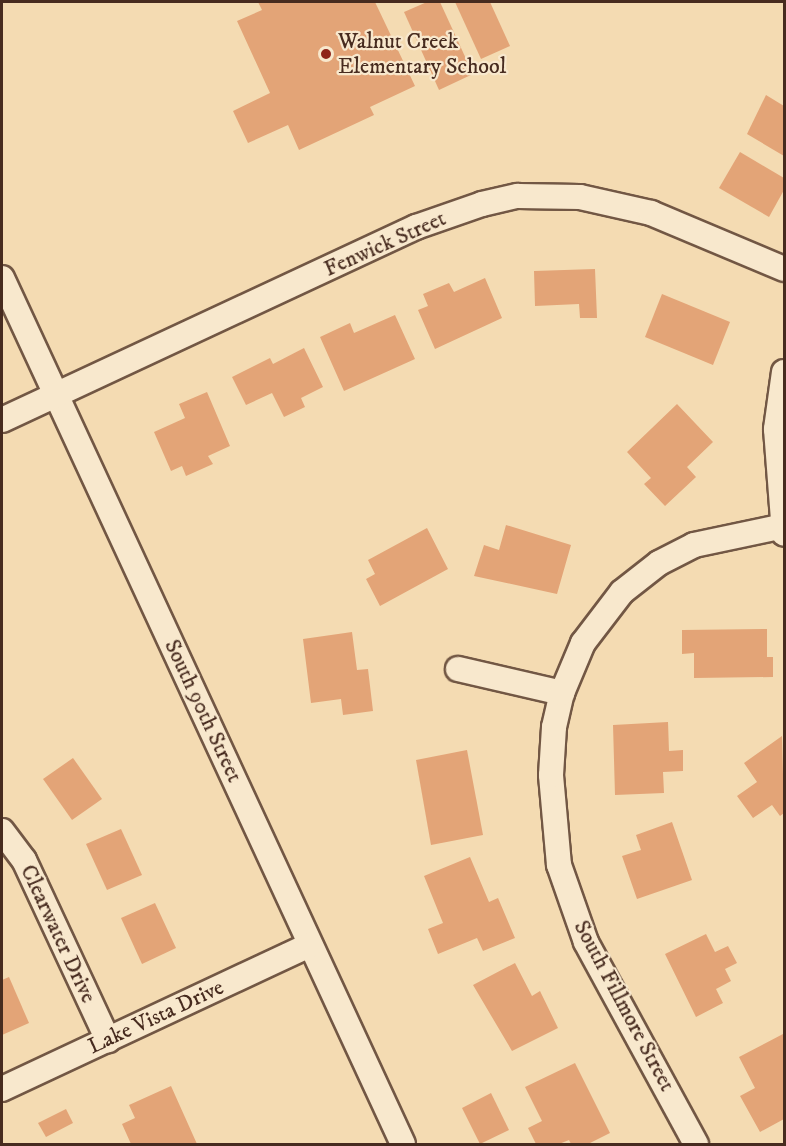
<!DOCTYPE html>
<html>
<head>
<meta charset="utf-8">
<style>
	body { margin:0 }
	#map { position:relative; width:786px; height:1146px; overflow:hidden; background:#f4dbb2; font-family:"IM FELL DW Pica",serif }
	div>[style] { position:absolute }
	.building>* { inset:0; background:#e3a477 }
	.roads { filter:drop-shadow(2px 0 #725744) drop-shadow(-2px 0 #725744) drop-shadow(0 2px #725744) drop-shadow(0 -2px #725744) }
	.minor>* { height:24px; margin:-12px; padding:0 12px; transform-origin:12px; border-radius:12px; background:#f8e8cd }
	.dots>* { width:16px; height:16px; translate:-50% -50%; box-sizing:border-box; border:3px solid #f8e8cd; border-radius:50% }
	span { translate:-50% -50%; white-space:nowrap; text-align:center; line-height:1.15; -webkit-text-stroke:4.5px #f8e8cd; paint-order:stroke }
	.poi-label { font-size:22px; color:#472b1f }
	.left { translate:0 -50%; text-align:left }
	.street-label { font-size:22px; color:#472b1f }
	.frame { position:absolute; inset:0; border:3px solid #472b1f; pointer-events:none }
</style>
</head>
<body>
<div id="map">
	<div class="building">
		<div style="clip-path:polygon(258px 2px,375px 2px,415px 86px,370px 107px,374px 115px,299px 150px,288px 125px,248px 143px,233px 111px,270px 93px,237px 21px,262px 10px)"></div>
		<div style="clip-path:polygon(427px 2px,440px 2px,473px 74px,439px 90px,404px 12px)"></div>
		<div style="clip-path:polygon(455px 2px,490px 2px,510px 46px,481px 59px)"></div>
		<div style="clip-path:polygon(766px 95px,784px 106px,784px 156px,747px 134px)"></div>
		<div style="clip-path:polygon(740px 152px,784px 178px,784px 190px,769px 217px,719px 188px)"></div>
		<div style="clip-path:polygon(595px 269px,597px 318px,580px 318px,579px 304px,535px 306px,534px 271px)"></div>
		<div style="clip-path:polygon(485px 278px,502px 318px,435px 349px,418px 310px,428px 306px,423px 294px,449px 283px,454px 292px)"></div>
		<div style="clip-path:polygon(662px 294px,730px 322px,713px 365px,645px 337px)"></div>
		<div style="clip-path:polygon(395px 315px,415px 359px,344px 391px,320px 337px,350px 323px,354px 333px)"></div>
		<div style="clip-path:polygon(304px 348px,323px 387px,301px 398px,305px 407px,284px 417px,272px 393px,246px 405px,232px 377px,270px 358px,273px 364px)"></div>
		<div style="clip-path:polygon(207px 392px,230px 446px,208px 456px,213px 464px,186px 476px,182px 466px,171px 471px,154px 432px,185px 418px,179px 404px)"></div>
		<div style="clip-path:polygon(677px 404px,713px 442px,687px 467px,696px 477px,665px 506px,644px 484px,651px 478px,627px 452px)"></div>
		<div style="clip-path:polygon(506px 525px,571px 545px,557px 594px,474px 576px,484px 545px,499px 550px)"></div>
		<div style="clip-path:polygon(427px 528px,448px 569px,380px 606px,366px 579px,375px 574px,368px 560px)"></div>
		<div style="clip-path:polygon(767px 629px,767px 657px,773px 657px,773px 677px,694px 678px,694px 653px,682px 654px,682px 630px)"></div>
		<div style="clip-path:polygon(352px 632px,357px 670px,368px 669px,373px 711px,343px 715px,341px 699px,311px 703px,303px 639px)"></div>
		<div style="clip-path:polygon(668px 722px,669px 751px,683px 750px,683px 771px,663px 772px,664px 793px,615px 795px,613px 725px)"></div>
		<div style="clip-path:polygon(782px 736px,784px 813px,780px 816px,772px 805px,753px 818px,737px 796px,757px 782px,744px 763px)"></div>
		<div style="clip-path:polygon(467px 750px,483px 835px,431px 845px,416px 760px)"></div>
		<div style="clip-path:polygon(73px 758px,102px 799px,72px 820px,43px 779px)"></div>
		<div style="clip-path:polygon(672px 822px,692px 880px,637px 899px,622px 856px,641px 850px,636px 835px)"></div>
		<div style="clip-path:polygon(121px 829px,142px 875px,107px 890px,86px 844px)"></div>
		<div style="clip-path:polygon(470px 857px,489px 902px,498px 898px,515px 938px,483px 951px,477px 938px,438px 954px,428px 929px,443px 923px,424px 876px)"></div>
		<div style="clip-path:polygon(155px 903px,176px 948px,142px 964px,121px 918px)"></div>
		<div style="clip-path:polygon(706px 934px,715px 952px,728px 946px,737px 963px,725px 969px,731px 981px,716px 989px,723px 1003px,696px 1017px,665px 954px)"></div>
		<div style="clip-path:polygon(515px 963px,532px 996px,540px 991px,558px 1028px,512px 1051px,473px 985px)"></div>
		<div style="clip-path:polygon(9px 977px,29px 1023px,2px 1035px,2px 980px)"></div>
		<div style="clip-path:polygon(783px 1034px,784px 1119px,760px 1132px,740px 1096px,755px 1088px,739px 1057px)"></div>
		<div style="clip-path:polygon(575px 1063px,610px 1133px,588px 1144px,571px 1144px,569px 1140px,559px 1144px,536px 1144px,528px 1128px,542px 1121px,525px 1087px)"></div>
		<div style="clip-path:polygon(171px 1086px,197px 1144px,131px 1144px,122px 1124px,135px 1118px,129px 1105px)"></div>
		<div style="clip-path:polygon(491px 1093px,509px 1130px,480px 1144px,462px 1108px)"></div>
		<div style="clip-path:polygon(66px 1109px,73px 1123px,46px 1137px,38px 1123px)"></div>
	</div>
	<div class="roads">
		<div class="minor">
			<div style="left:2px;top:278px;width:954px;rotate:65.15deg"></div>
			<div style="left:784px;top:372px;width:58px;rotate:98deg"></div>
			<div style="left:776px;top:429px;width:105px;rotate:85.6deg"></div>
			<div style="left:2px;top:420px;width:457px;rotate:-25deg"></div>
			<div style="left:416px;top:227px;width:70px;rotate:-19.2deg"></div>
			<div style="left:482px;top:204px;width:37px;rotate:-13deg"></div>
			<div style="left:518px;top:196px;width:62px;rotate:0.9deg"></div>
			<div style="left:580px;top:197px;width:73px;rotate:12.7deg"></div>
			<div style="left:651px;top:213px;width:144px;rotate:22.8deg"></div>
			<div style="left:458px;top:669px;width:107px;rotate:13deg"></div>
			<div style="left:2px;top:831px;width:36px;rotate:53deg"></div>
			<div style="left:24px;top:860px;width:199px;rotate:65deg"></div>
			<div style="left:2px;top:1089px;width:340px;rotate:-25.1deg"></div>
			<div style="left:696px;top:1144px;width:230px;rotate:-118.6deg"></div>
			<div style="left:586px;top:942px;width:82px;rotate:-109.3deg"></div>
			<div style="left:559px;top:865px;width:90px;rotate:-95.1deg"></div>
			<div style="left:551px;top:775px;width:48px;rotate:-86.4deg"></div>
			<div style="left:554px;top:727px;width:35px;rotate:-77deg"></div>
			<div style="left:562px;top:693px;width:54px;rotate:-67.2deg"></div>
			<div style="left:583px;top:643px;width:64px;rotate:-52.6deg"></div>
			<div style="left:622px;top:592px;width:47px;rotate:-38.1deg"></div>
			<div style="left:659px;top:563px;width:39px;rotate:-27deg"></div>
			<div style="left:694px;top:545px;width:92px;rotate:-11.9deg"></div>
		</div>
	</div>
	<div class="dots">
		<div style="left:326px;top:54px;background:#8f2418"></div>
	</div>
	<div class="poi-label">
		<span class="left" style="left:338px;top:54px">Walnut Creek<br>Elementary School</span>
	</div>
	<div class="street-label">
		<span style="left:385px;top:244px;rotate:-24deg">Fenwick Street</span>
		<span style="left:203px;top:711px;rotate:65deg">South 90th Street</span>
		<span style="left:58px;top:934px;rotate:65deg">Clearwater Drive</span>
		<span style="left:624px;top:1006px;rotate:62deg">South Fillmore Street</span>
		<span style="left:156px;top:1017px;rotate:-25deg">Lake Vista Drive</span>
	</div>
	<div class="frame"></div>
</div>
</body>
</html>
